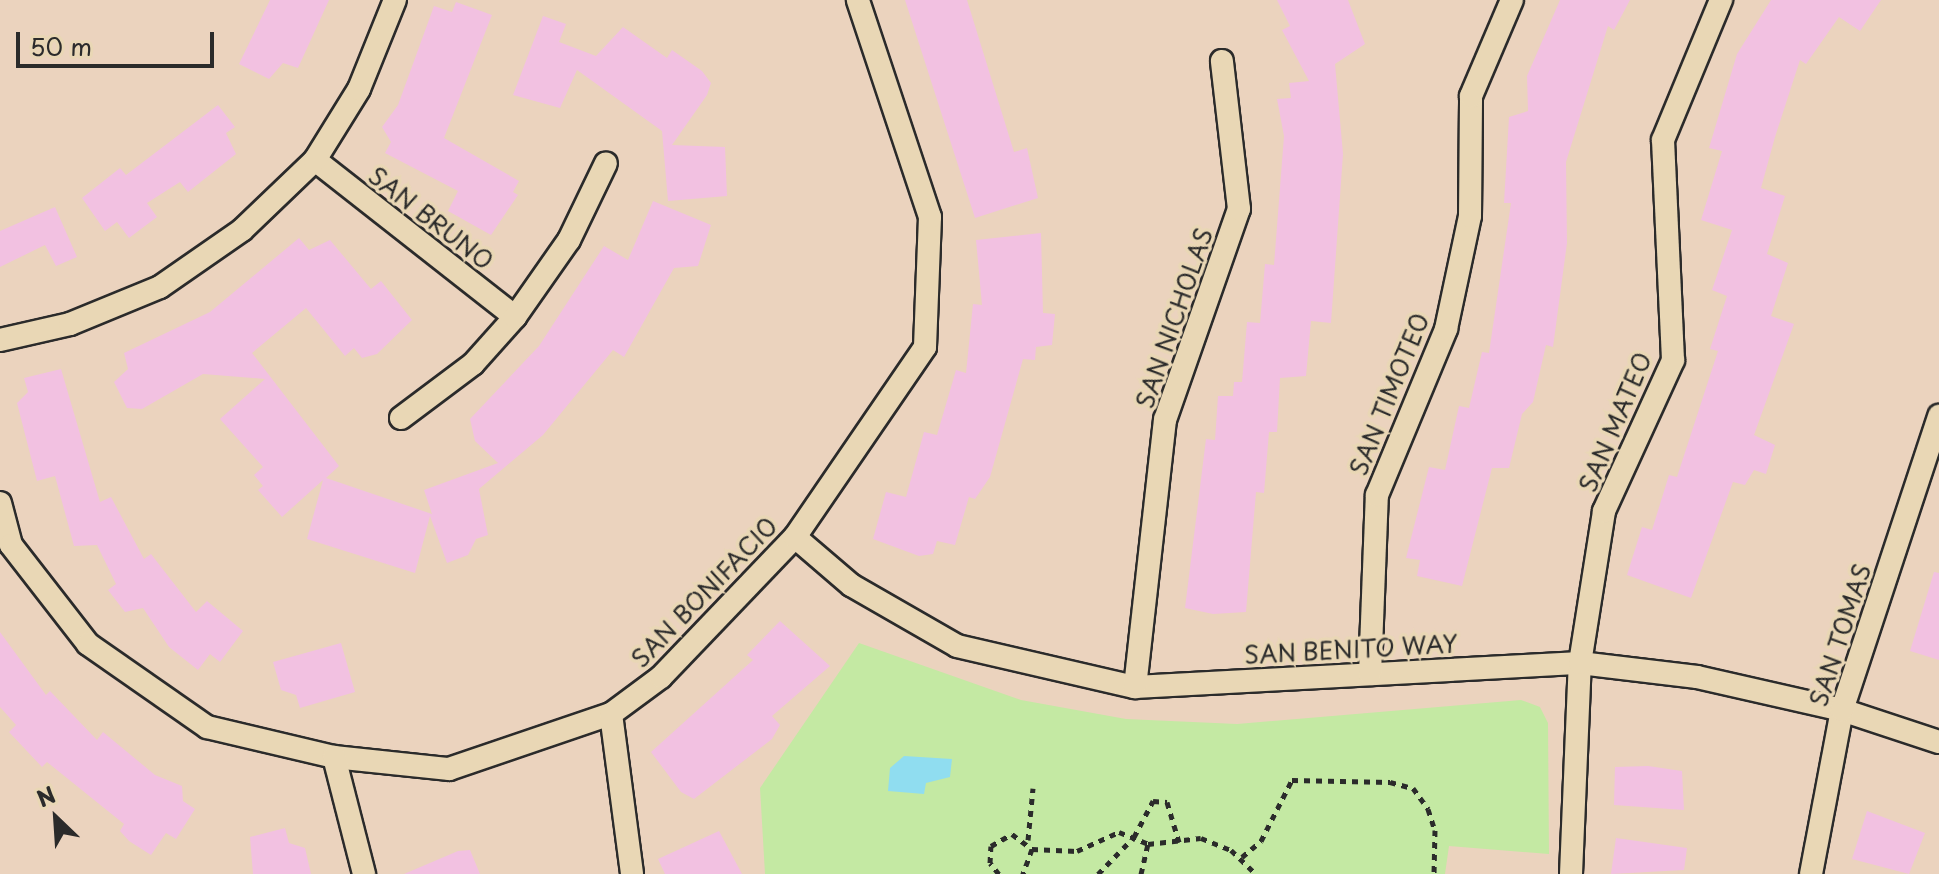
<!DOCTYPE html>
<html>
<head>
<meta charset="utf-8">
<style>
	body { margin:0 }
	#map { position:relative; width:1939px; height:874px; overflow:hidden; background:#ebd3be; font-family:"Playpen Sans",sans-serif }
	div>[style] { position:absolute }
	.green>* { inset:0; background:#c4e9a3 }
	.water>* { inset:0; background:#90ddf0 }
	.building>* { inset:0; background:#f2c1e1 }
	.path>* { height:5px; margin-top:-2.5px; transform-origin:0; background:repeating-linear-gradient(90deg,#2b2b2b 0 6px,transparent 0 12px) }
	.roads { filter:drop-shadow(2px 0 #2b2b2b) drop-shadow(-2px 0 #2b2b2b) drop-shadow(0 2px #2b2b2b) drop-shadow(0 -2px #2b2b2b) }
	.minor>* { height:22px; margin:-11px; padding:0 11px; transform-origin:11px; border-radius:11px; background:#e9d7b5 }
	span { translate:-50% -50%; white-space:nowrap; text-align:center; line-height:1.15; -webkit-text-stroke:7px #e9d7b5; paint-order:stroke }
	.street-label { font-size:24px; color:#2b2b2b }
	.north { position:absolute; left:16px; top:778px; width:80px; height:80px; -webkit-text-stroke:6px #e9d7b5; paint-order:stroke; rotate:335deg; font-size:22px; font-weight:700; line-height:32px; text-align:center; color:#2b2b2b }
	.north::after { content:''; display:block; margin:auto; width:28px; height:36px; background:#2b2b2b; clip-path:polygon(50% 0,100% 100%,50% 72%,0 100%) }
	.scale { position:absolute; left:16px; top:32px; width:198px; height:36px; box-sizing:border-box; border:4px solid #2b2b2b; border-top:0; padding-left:10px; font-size:24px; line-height:28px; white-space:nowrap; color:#2b2b2b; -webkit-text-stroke:6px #e9d7b5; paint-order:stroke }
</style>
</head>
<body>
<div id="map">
	<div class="green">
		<div style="clip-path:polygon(859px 643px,1021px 700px,1126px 719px,1237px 724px,1521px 700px,1540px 707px,1548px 723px,1549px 854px,1449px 846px,1445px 874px,765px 874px,760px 788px)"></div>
	</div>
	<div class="water">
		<div style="clip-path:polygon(904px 756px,952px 759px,950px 777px,926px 783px,924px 794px,888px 791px,890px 768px)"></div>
	</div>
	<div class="building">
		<div style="clip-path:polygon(270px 0,329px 0,298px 68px,283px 63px,269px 79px,239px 64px)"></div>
		<div style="clip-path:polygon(905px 0,967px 0,1014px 152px,1027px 148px,1038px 198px,975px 218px)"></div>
		<div style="clip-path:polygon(1277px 0,1348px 0,1365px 44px,1335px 64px,1343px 154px,1331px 323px,1311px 321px,1306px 376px,1280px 378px,1277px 432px,1269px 432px,1264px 493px,1256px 492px,1246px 612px,1213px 614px,1185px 608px,1206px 439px,1215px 440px,1218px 396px,1233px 396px,1234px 382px,1242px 382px,1247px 322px,1260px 323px,1265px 264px,1274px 265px,1284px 136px,1277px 99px,1291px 98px,1289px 83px,1309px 81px,1282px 30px,1290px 26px)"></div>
		<div style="clip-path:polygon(1560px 0,1630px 0,1614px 30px,1608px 26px,1566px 162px,1567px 243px,1553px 347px,1546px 345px,1533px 402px,1522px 414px,1509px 468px,1492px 468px,1462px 586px,1417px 576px,1420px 560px,1406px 558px,1429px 467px,1445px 470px,1459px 406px,1469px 408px,1482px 352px,1489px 353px,1511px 203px,1504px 203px,1509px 117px,1528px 111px,1527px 76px)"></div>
		<div style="clip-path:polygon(1771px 0,1881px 0,1860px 31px,1839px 17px,1806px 64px,1800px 60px,1775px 137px,1761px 188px,1785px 196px,1767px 254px,1788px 263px,1771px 316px,1794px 324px,1754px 435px,1775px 445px,1766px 474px,1754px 470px,1745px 485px,1733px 482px,1691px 598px,1627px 575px,1642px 527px,1652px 530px,1669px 475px,1677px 477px,1718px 351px,1710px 349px,1727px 296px,1712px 290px,1732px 230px,1701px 220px,1722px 151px,1709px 148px,1737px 54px)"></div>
		<div style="clip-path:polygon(456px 2px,492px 15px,444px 138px,519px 181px,513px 192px,518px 195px,491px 235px,448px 211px,458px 191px,385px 153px,391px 142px,382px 127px,398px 105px,434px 6px,452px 12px)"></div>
		<div style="clip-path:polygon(543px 16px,566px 24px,559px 42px,596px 56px,623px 27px,667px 58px,672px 50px,702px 71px,711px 83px,707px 95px,672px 145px,725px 147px,727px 196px,668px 201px,662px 131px,577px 70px,560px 108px,513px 95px)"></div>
		<div style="clip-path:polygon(218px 105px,235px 127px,226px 133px,236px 154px,188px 192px,180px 182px,147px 203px,157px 217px,129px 238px,117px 222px,105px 231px,82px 198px,120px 168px,126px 175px)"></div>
		<div style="clip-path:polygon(653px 201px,711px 225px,698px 266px,674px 268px,624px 357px,613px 350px,543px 435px,479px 489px,488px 535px,476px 539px,468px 555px,447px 563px,430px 516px,415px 573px,307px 539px,323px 480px,282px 517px,258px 490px,263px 486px,254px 475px,263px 467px,220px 419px,265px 379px,203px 374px,142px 409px,127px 408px,114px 382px,128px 369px,124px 353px,210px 312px,299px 238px,309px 250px,330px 240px,371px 289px,381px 281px,412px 320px,377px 354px,362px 358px,354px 348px,345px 356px,306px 308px,252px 353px,339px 466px,326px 478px,432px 514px,424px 490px,498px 463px,475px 441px,470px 419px,539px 346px,604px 246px,628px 260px)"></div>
		<div style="clip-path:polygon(55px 207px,77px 257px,56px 266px,45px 245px,0 267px,0 231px)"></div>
		<div style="clip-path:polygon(1041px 233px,1043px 313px,1055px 314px,1052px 345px,1036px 347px,1035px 360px,1023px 359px,990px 477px,975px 499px,969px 497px,955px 545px,937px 541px,933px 554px,919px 556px,873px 539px,886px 492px,906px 497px,924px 432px,937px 435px,956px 370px,966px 373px,973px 304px,982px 305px,976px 240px)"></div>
		<div style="clip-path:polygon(61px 369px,100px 502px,111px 497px,144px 559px,151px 554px,196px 612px,207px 601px,243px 631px,220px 662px,210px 654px,198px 670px,169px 647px,143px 608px,125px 612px,108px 590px,116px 584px,97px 545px,74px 546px,55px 476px,37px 481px,17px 403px,28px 392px,24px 378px)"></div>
		<div style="clip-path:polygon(1934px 572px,1939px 573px,1939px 660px,1910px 651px)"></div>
		<div style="clip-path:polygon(780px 621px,830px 666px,772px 716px,780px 725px,772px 739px,694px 799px,681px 792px,651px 752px,753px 660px,747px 655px)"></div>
		<div style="clip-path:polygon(0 632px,46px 695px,50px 691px,97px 740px,103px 732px,155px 775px,182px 786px,183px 801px,195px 809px,176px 839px,166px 833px,151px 855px,129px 841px,120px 831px,124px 824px,47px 762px,42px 767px,9px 732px,16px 725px,0 707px)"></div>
		<div style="clip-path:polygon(341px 643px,355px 692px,300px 708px,296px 695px,281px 690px,273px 662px)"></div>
		<div style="clip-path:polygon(1648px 766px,1682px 771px,1684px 810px,1614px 805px,1615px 767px)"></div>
		<div style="clip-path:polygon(1867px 811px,1925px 833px,1909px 874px,1852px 859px)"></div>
		<div style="clip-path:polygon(285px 828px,289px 843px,305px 848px,311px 874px,253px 874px,250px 837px)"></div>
		<div style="clip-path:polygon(719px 831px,742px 874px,665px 874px,658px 859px)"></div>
		<div style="clip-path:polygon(1616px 838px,1687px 848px,1684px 870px,1611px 874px)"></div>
		<div style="clip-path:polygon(470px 850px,480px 874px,404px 874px,458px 851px)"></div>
	</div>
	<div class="path">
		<div style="left:1028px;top:840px;width:52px;rotate:-84.5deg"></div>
		<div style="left:1032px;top:849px;width:45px;rotate:2.5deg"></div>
		<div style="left:1077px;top:851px;width:46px;rotate:-24.3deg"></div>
		<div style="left:1119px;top:832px;width:31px;rotate:22deg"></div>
		<div style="left:1148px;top:844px;width:53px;rotate:-6.5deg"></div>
		<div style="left:1201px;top:838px;width:32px;rotate:22deg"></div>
		<div style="left:1231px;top:850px;width:35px;rotate:44deg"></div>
		<div style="left:1242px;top:857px;width:25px;rotate:-40deg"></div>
		<div style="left:1261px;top:841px;width:68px;rotate:-63.1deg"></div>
		<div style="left:1292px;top:780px;width:98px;rotate:1.2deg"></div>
		<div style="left:1390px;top:782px;width:24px;rotate:15deg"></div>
		<div style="left:1413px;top:788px;width:26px;rotate:54deg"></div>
		<div style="left:1428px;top:809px;width:22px;rotate:72deg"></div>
		<div style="left:1435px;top:830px;width:44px;rotate:91.3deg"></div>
		<div style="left:999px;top:874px;width:14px;rotate:-129deg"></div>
		<div style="left:990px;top:863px;width:17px;rotate:-87deg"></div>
		<div style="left:991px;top:846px;width:24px;rotate:-30deg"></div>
		<div style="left:1012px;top:834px;width:25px;rotate:37deg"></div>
		<div style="left:1032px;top:849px;width:27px;rotate:110deg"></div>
		<div style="left:1098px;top:874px;width:52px;rotate:-45.8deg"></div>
		<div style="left:1134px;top:837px;width:41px;rotate:-62.2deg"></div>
		<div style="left:1153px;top:801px;width:14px;rotate:4deg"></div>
		<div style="left:1167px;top:802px;width:42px;rotate:73.3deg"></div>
		<div style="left:1141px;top:874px;width:31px;rotate:-77deg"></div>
	</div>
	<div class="roads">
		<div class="minor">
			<div style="left:315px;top:160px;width:254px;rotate:38.1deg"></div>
			<div style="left:0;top:340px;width:72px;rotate:-12.9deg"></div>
			<div style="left:70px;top:324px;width:97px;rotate:-22.3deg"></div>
			<div style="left:160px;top:287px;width:100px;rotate:-34.8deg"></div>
			<div style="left:242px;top:230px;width:101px;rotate:-43.8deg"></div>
			<div style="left:315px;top:160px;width:84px;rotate:-58.2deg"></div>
			<div style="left:359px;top:89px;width:96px;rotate:-68deg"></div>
			<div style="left:401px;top:418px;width:90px;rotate:-36.9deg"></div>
			<div style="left:473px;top:364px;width:63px;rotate:-48.2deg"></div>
			<div style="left:515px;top:317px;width:94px;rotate:-55deg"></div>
			<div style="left:569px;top:240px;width:85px;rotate:-64.3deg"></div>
			<div style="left:0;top:503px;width:43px;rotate:75.3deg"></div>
			<div style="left:11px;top:545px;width:125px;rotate:52.1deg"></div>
			<div style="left:88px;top:644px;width:145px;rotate:34.9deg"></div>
			<div style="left:207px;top:727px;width:130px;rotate:13.3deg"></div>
			<div style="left:334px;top:757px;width:116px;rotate:6deg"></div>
			<div style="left:449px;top:769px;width:171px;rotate:-18.8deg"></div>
			<div style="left:611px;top:714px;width:62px;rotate:-36.5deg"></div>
			<div style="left:661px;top:677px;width:194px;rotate:-46.3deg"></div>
			<div style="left:795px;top:537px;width:230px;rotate:-55.6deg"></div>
			<div style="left:925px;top:347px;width:130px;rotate:-87.8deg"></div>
			<div style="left:930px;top:217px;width:229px;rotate:-108.4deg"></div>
			<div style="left:795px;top:537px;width:74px;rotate:40.6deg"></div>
			<div style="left:851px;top:585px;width:122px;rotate:29.9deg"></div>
			<div style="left:957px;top:646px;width:183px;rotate:13deg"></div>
			<div style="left:1135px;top:687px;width:446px;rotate:-3.1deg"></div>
			<div style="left:1580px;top:663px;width:118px;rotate:6.8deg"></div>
			<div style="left:1697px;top:677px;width:149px;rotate:12.8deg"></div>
			<div style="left:1842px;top:710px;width:102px;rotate:18.3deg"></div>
			<div style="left:1370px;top:674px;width:179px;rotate:-87.8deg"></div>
			<div style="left:1377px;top:495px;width:180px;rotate:-67.4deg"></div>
			<div style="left:1446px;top:329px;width:116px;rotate:-78deg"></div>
			<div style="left:1470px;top:216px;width:120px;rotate:-89.5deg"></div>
			<div style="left:1471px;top:96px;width:104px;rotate:-66.9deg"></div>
			<div style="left:1135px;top:687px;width:269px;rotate:-83.6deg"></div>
			<div style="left:1165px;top:420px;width:224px;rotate:-70.7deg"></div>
			<div style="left:1239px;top:209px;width:149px;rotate:-96.6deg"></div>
			<div style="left:611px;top:714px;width:161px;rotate:82.5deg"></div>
			<div style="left:334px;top:757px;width:121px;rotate:75.6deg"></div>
			<div style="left:1571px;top:874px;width:211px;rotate:-87.6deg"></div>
			<div style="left:1580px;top:663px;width:154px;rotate:-81deg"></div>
			<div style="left:1604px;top:511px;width:166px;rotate:-65.4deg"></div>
			<div style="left:1673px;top:360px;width:220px;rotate:-92.6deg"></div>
			<div style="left:1663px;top:140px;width:152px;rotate:-67.5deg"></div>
			<div style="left:1811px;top:874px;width:167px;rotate:-79.3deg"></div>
			<div style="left:1842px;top:710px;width:310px;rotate:-71.7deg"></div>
		</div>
	</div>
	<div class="street-label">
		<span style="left:431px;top:218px;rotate:38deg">SAN BRUNO</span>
		<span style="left:1174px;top:318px;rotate:-71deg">SAN NICHOLAS</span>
		<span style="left:1389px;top:394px;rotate:-68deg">SAN TIMOTEO</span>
		<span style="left:1615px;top:422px;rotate:-67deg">SAN MATEO</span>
		<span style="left:704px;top:592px;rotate:-46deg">SAN BONIFACIO</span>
		<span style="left:1840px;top:635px;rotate:-72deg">SAN TOMAS</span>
		<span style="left:1351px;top:649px;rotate:-3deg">SAN BENITO WAY</span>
	</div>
	<div class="north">N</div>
	<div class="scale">50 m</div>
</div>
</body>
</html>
